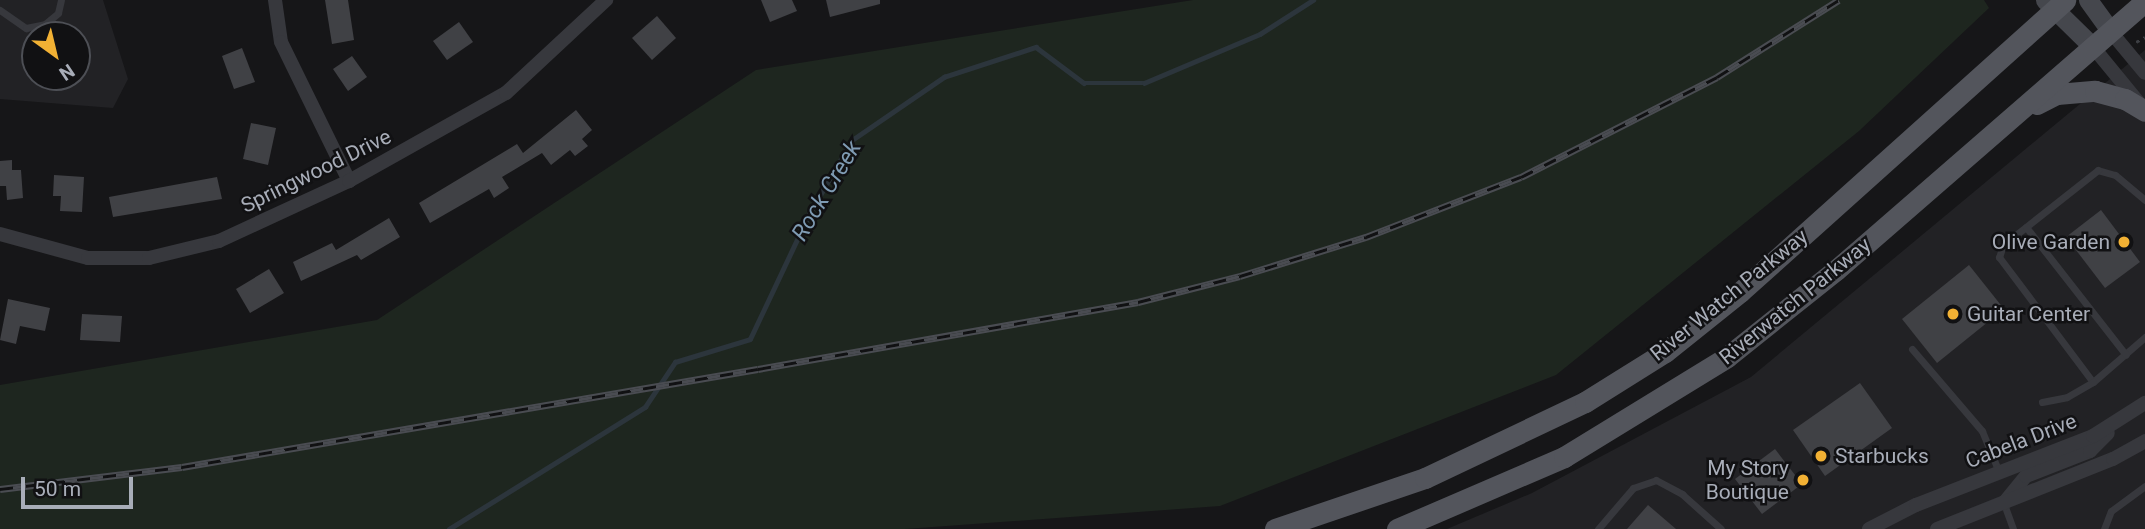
<!DOCTYPE html>
<html>
<head>
<meta charset="utf-8">
<style>
	body { margin:0 }
	#map { position:relative; width:2145px; height:529px; overflow:hidden; background:#161618; font-family:Roboto,sans-serif }
	div>[style] { position:absolute }
	.built>* { inset:0; background:#222225 }
	.green>* { inset:0; background:#1e261f }
	.stream>* { height:4.5px; margin:-2.25px; padding:0 2.25px; transform-origin:2.25px; border-radius:2.25px; background:#2c353c }
	.building>* { inset:0; background:#404145 }
	.path>* { height:2.5px; margin-top:-1.25px; transform-origin:0; background:repeating-linear-gradient(90deg,#3d3f44 0 3.5px,transparent 0 8.5px) }
	.service>* { height:7px; margin:-3.5px; padding:0 3.5px; transform-origin:3.5px; border-radius:3.5px; background:#37383d }
	.minor>* { height:14px; margin:-7px; padding:0 7px; transform-origin:7px; border-radius:7px; background:#37383d }
	.secondary>* { height:19px; margin:-9.5px; padding:0 9.5px; transform-origin:9.5px; border-radius:9.5px; background:#45474d }
	.primary>* { height:21px; margin:-10.5px; padding:0 10.5px; transform-origin:10.5px; border-radius:10.5px; background:#53555c }
	.rail>* { height:7px; margin-top:-3.5px; transform-origin:0; background:repeating-linear-gradient(90deg,#111113 0 13px,#4a4c52 0 26px); box-sizing:border-box; border-block:2px solid #4a4c52 }
	.dots>* { width:19px; height:19px; translate:-50% -50%; box-sizing:border-box; border:4px solid #111113; border-radius:50% }
	span { translate:-50% -50%; white-space:nowrap; text-align:center; line-height:1.15; -webkit-text-stroke:5px #111113; paint-order:stroke }
	.street-label { font-size:21px; color:#a8adb8 }
	.poi-label { font-size:21px; color:#a8adb8 }
	.right { translate:-100% -50%; text-align:right }
	.left { translate:0 -50%; text-align:left }
	.water-label { font-size:23px; color:#7f9bb3; font-style:italic }
	.north { position:absolute; left:21px; top:21px; width:70px; height:70px; box-sizing:border-box; background:#111113; border:2px solid #4d4f55; border-radius:50%; rotate:146deg; font-size:19px; font-weight:700; line-height:28px; text-align:center; color:#a8adb8 }
	.north::after { content:''; display:block; margin:auto; width:24px; height:32px; background:#f2b134; clip-path:polygon(50% 0,100% 100%,50% 72%,0 100%) }
	.scale { position:absolute; left:21px; top:477px; width:112px; height:32px; box-sizing:border-box; border:4px solid #a8adb8; border-top:0; padding-left:9px; font-size:21px; line-height:24px; white-space:nowrap; color:#a8adb8; -webkit-text-stroke:5px #111113; paint-order:stroke }
</style>
</head>
<body>
<div id="map">
	<div class="built">
		<div style="clip-path:polygon(evenodd,0 0,103px 0,128px 79px,113px 108px,0 99px,0 0,35px 35px,77px 35px,77px 77px,35px 77px,35px 35px)"></div>
		<div style="clip-path:polygon(2145px 50px,2145px 529px,1447px 529px,1532px 493px,1751px 377px)"></div>
	</div>
	<div class="green">
		<div style="clip-path:polygon(1193px 0,1984px 0,1989px 8px,1859px 131px,1556px 375px,1220px 506px,905px 529px,0 529px,0 385px,377px 320px,756px 70px)"></div>
	</div>
	<div class="stream">
		<div style="left:449px;top:529px;width:231px;rotate:-31.9deg"></div>
		<div style="left:645px;top:407px;width:54px;rotate:-56.3deg"></div>
		<div style="left:675px;top:362px;width:78px;rotate:-17deg"></div>
		<div style="left:750px;top:339px;width:138px;rotate:-64.7deg"></div>
		<div style="left:809px;top:214px;width:86px;rotate:-59.8deg"></div>
		<div style="left:852px;top:140px;width:112px;rotate:-34.4deg"></div>
		<div style="left:944px;top:77px;width:97px;rotate:-18.1deg"></div>
		<div style="left:1036px;top:47px;width:60px;rotate:36.9deg"></div>
		<div style="left:1084px;top:83px;width:60px"></div>
		<div style="left:1144px;top:83px;width:126px;rotate:-22.9deg"></div>
		<div style="left:1260px;top:34px;width:63px;rotate:-32.7deg"></div>
	</div>
	<div class="building">
		<div style="clip-path:polygon(325px 0,348px 0,354px 40px,332px 44px)"></div>
		<div style="clip-path:polygon(761px 0,792px 0,797px 11px,770px 22px)"></div>
		<div style="clip-path:polygon(826px 0,880px 0,880px 4px,830px 17px)"></div>
		<div style="clip-path:polygon(657px 16px,676px 38px,652px 60px,632px 38px)"></div>
		<div style="clip-path:polygon(459px 22px,473px 42px,447px 60px,433px 41px)"></div>
		<div style="clip-path:polygon(242px 48px,255px 82px,234px 89px,222px 56px)"></div>
		<div style="clip-path:polygon(352px 56px,367px 77px,348px 91px,333px 69px)"></div>
		<div style="clip-path:polygon(576px 110px,592px 130px,582px 139px,588px 146px,575px 156px,570px 150px,551px 165px,542px 153px,502px 177px,509px 188px,494px 198px,489px 189px,430px 223px,419px 203px,517px 144px,523px 153px)"></div>
		<div style="clip-path:polygon(251px 123px,276px 128px,268px 165px,243px 159px)"></div>
		<div style="clip-path:polygon(12px 160px,12px 170px,21px 170px,23px 198px,7px 200px,6px 186px,0 186px,0 161px)"></div>
		<div style="clip-path:polygon(54px 175px,84px 177px,82px 212px,60px 211px,61px 196px,53px 196px)"></div>
		<div style="clip-path:polygon(217px 177px,222px 199px,113px 217px,109px 197px)"></div>
		<div style="clip-path:polygon(2101px 210px,2140px 262px,2105px 288px,2066px 237px)"></div>
		<div style="clip-path:polygon(389px 218px,400px 237px,361px 260px,357px 255px,301px 281px,293px 262px,332px 243px,336px 250px)"></div>
		<div style="clip-path:polygon(1969px 265px,2004px 309px,1937px 363px,1902px 319px)"></div>
		<div style="clip-path:polygon(269px 269px,284px 293px,250px 313px,236px 289px)"></div>
		<div style="clip-path:polygon(8px 299px,50px 308px,45px 331px,20px 326px,16px 344px,0 340px)"></div>
		<div style="clip-path:polygon(82px 314px,122px 316px,120px 342px,80px 340px)"></div>
		<div style="clip-path:polygon(1860px 383px,1892px 428px,1825px 476px,1793px 430px)"></div>
		<div style="clip-path:polygon(1775px 449px,1802px 484px,1762px 514px,1735px 479px)"></div>
		<div style="clip-path:polygon(1648px 505px,1676px 529px,1627px 529px)"></div>
	</div>
	<div class="path">
		<div style="left:2136px;top:42px;width:10px;rotate:-29deg"></div>
	</div>
	<div class="service">
		<div style="left:0;top:10px;width:32px;rotate:35deg"></div>
		<div style="left:26px;top:28px;width:19px;rotate:-12deg"></div>
		<div style="left:45px;top:24px;width:17px;rotate:-40deg"></div>
		<div style="left:58px;top:13px;width:13px;rotate:-77deg"></div>
		<div style="left:2145px;top:200px;width:39px;rotate:-140deg"></div>
		<div style="left:2115px;top:175px;width:18px;rotate:-164deg"></div>
		<div style="left:2098px;top:170px;width:121px;rotate:141.7deg"></div>
		<div style="left:2003px;top:245px;width:13px;rotate:108deg"></div>
		<div style="left:1999px;top:257px;width:156px;rotate:53.1deg"></div>
		<div style="left:2093px;top:382px;width:69px;rotate:-40.9deg"></div>
		<div style="left:2026px;top:227px;width:162px;rotate:52deg"></div>
		<div style="left:1912px;top:349px;width:108px;rotate:49.5deg"></div>
		<div style="left:1982px;top:431px;width:44px;rotate:67.5deg"></div>
		<div style="left:2042px;top:402px;width:25px;rotate:-11deg"></div>
		<div style="left:2067px;top:397px;width:30px;rotate:-30deg"></div>
		<div style="left:2004px;top:504px;width:27px;rotate:70deg"></div>
		<div style="left:1598px;top:529px;width:54px;rotate:-49.5deg"></div>
		<div style="left:1633px;top:488px;width:24px;rotate:-19deg"></div>
		<div style="left:1656px;top:480px;width:30px;rotate:28deg"></div>
		<div style="left:1682px;top:494px;width:52px;rotate:41.9deg"></div>
		<div style="left:2104px;top:529px;width:19px;rotate:-69deg"></div>
		<div style="left:2111px;top:511px;width:42px;rotate:-36.3deg"></div>
	</div>
	<div class="minor">
		<div style="left:275px;top:0;width:42px;rotate:81.9deg"></div>
		<div style="left:281px;top:42px;width:155px;rotate:63.9deg"></div>
		<div style="left:2111px;top:32px;width:53px;rotate:50.3deg"></div>
		<div style="left:2093px;top:47px;width:72px;rotate:50.6deg"></div>
		<div style="left:0;top:234px;width:91px;rotate:15.3deg"></div>
		<div style="left:88px;top:258px;width:61px"></div>
		<div style="left:149px;top:258px;width:72px;rotate:-13.7deg"></div>
		<div style="left:219px;top:241px;width:143px;rotate:-24.8deg"></div>
		<div style="left:349px;top:181px;width:180px;rotate:-29.3deg"></div>
		<div style="left:506px;top:93px;width:137px;rotate:-42.9deg"></div>
		<div style="left:2004px;top:503px;width:35px;rotate:-51deg"></div>
		<div style="left:2026px;top:476px;width:69px;rotate:-21.3deg"></div>
		<div style="left:2090px;top:451px;width:25px;rotate:-45deg"></div>
		<div style="left:1869px;top:529px;width:53px;rotate:-27.1deg"></div>
		<div style="left:1916px;top:505px;width:190px;rotate:-21.3deg"></div>
		<div style="left:2093px;top:436px;width:62px;rotate:-32.4deg"></div>
		<div style="left:1937px;top:529px;width:189px;rotate:-21.7deg"></div>
		<div style="left:2113px;top:459px;width:37px;rotate:-29deg"></div>
	</div>
	<div class="secondary">
		<div style="left:2045px;top:0;width:67px;rotate:44.4deg"></div>
		<div style="left:2088px;top:0;width:39px;rotate:54deg"></div>
	</div>
	<div class="primary">
		<div style="left:2037px;top:104px;width:22px;rotate:-27deg"></div>
		<div style="left:2057px;top:94px;width:38px;rotate:-5deg"></div>
		<div style="left:2095px;top:91px;width:31px;rotate:15deg"></div>
		<div style="left:2125px;top:99px;width:23px;rotate:31deg"></div>
		<div style="left:1275px;top:529px;width:158px;rotate:-18.8deg"></div>
		<div style="left:1425px;top:478px;width:177px;rotate:-25.4deg"></div>
		<div style="left:1585px;top:402px;width:94px;rotate:-32deg"></div>
		<div style="left:1665px;top:352px;width:96px;rotate:-38.7deg"></div>
		<div style="left:1740px;top:292px;width:437px;rotate:-41.9deg"></div>
		<div style="left:1397px;top:529px;width:182px;rotate:-23.3deg"></div>
		<div style="left:1564px;top:457px;width:191px;rotate:-31.5deg"></div>
		<div style="left:1727px;top:357px;width:139px;rotate:-38.6deg"></div>
		<div style="left:1836px;top:270px;width:410px;rotate:-41deg"></div>
	</div>
	<div class="rail">
		<div style="left:0;top:489px;width:183px;rotate:-6.9deg"></div>
		<div style="left:182px;top:467px;width:584px;rotate:-9.66deg"></div>
		<div style="left:758px;top:369px;width:386px;rotate:-10deg"></div>
		<div style="left:1138px;top:302px;width:105px;rotate:-14.3deg"></div>
		<div style="left:1240px;top:276px;width:132px;rotate:-17.2deg"></div>
		<div style="left:1366px;top:237px;width:166px;rotate:-21.2deg"></div>
		<div style="left:1521px;top:177px;width:220px;rotate:-27deg"></div>
		<div style="left:1717px;top:77px;width:144px;rotate:-32.3deg"></div>
	</div>
	<div class="dots">
		<div style="left:2124px;top:242px;background:#f2b134"></div>
		<div style="left:1953px;top:314px;background:#f2b134"></div>
		<div style="left:1821px;top:456px;background:#f2b134"></div>
		<div style="left:1803px;top:480px;background:#f2b134"></div>
	</div>
	<div class="street-label">
		<span style="left:316px;top:171px;rotate:-26deg">Springwood Drive</span>
		<span style="left:1729px;top:295px;rotate:-39deg">River Watch Parkway</span>
		<span style="left:1795px;top:301px;rotate:-39deg">Riverwatch Parkway</span>
		<span style="left:2021px;top:441px;rotate:-21deg">Cabela Drive</span>
	</div>
	<div class="poi-label">
		<span class="right" style="left:2110px;top:242px">Olive Garden</span>
		<span class="left" style="left:1967px;top:314px">Guitar Center</span>
		<span class="left" style="left:1835px;top:456px">Starbucks</span>
		<span class="right" style="left:1789px;top:480px">My Story<br>Boutique</span>
	</div>
	<div class="water-label">
		<span style="left:827px;top:191px;rotate:-59deg">Rock Creek</span>
	</div>
	<div class="north">N</div>
	<div class="scale">50 m</div>
</div>
</body>
</html>
